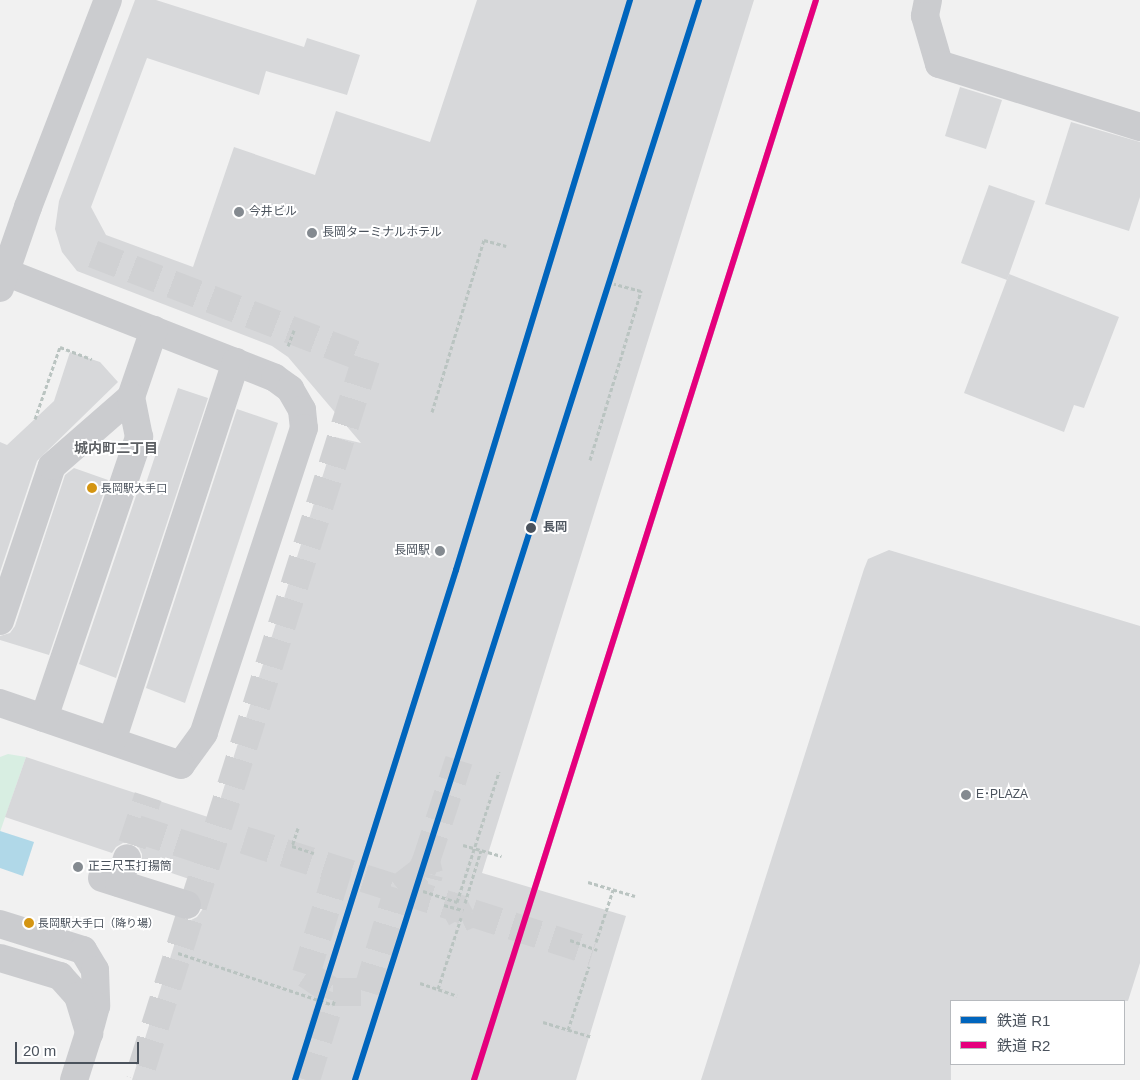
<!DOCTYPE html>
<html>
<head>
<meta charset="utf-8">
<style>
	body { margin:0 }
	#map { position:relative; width:1140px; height:1080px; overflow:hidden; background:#f1f1f1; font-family:Helvetica,"Noto Sans JP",sans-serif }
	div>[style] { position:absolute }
	.green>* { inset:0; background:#d8eee2 }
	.water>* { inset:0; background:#b0d8e8 }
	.building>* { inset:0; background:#d7d8da }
	.minor-tunnel>* { height:28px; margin-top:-14px; transform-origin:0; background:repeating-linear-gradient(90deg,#d0d1d3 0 28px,transparent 0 42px) }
	.path>* { height:3px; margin-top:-1.5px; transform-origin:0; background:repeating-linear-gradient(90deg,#bac4c1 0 4px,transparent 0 6.5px) }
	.minor>* { height:28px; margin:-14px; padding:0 14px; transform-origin:14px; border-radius:14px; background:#cbcccf }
	.rail>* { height:5.5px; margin-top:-2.75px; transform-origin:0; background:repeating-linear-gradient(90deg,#fff 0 11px,#c6c7c9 0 22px); box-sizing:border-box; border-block:1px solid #c6c7c9 }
	.rail-1>* { height:6px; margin:-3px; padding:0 3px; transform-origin:3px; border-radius:3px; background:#0065bd }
	.rail-2>* { height:6px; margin:-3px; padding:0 3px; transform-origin:3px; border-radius:3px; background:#e5007d }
	.dots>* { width:14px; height:14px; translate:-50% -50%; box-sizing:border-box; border:2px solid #fff; border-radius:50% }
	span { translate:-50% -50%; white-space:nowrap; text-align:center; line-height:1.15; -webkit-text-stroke:4px #fff; paint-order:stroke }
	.bus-label { font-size:11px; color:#4a525c }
	.left { translate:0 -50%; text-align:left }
	.poi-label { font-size:12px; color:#4a525c }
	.right { translate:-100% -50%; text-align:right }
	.stop-label { font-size:12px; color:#4a525c; font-weight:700 }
	.neighbourhood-label { font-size:14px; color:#5d6064; font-weight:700 }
	.legend { position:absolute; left:950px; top:1000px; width:175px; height:65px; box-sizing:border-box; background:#fff; border:1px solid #b7babe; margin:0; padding:6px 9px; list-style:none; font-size:15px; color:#4a525c }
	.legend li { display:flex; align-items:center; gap:10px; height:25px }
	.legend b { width:25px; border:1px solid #b7babe }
	.scale { position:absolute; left:15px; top:1042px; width:124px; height:22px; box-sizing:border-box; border:2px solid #4a525c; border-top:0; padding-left:6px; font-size:15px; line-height:18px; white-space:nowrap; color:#4a525c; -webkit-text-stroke:4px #fff; paint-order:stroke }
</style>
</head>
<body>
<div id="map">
	<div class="green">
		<div style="clip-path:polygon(8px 754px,26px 757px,0 832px,0 757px)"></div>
	</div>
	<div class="water">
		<div style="clip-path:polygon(0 831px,34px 842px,23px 876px,0 868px)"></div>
	</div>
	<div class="building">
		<div style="clip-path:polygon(135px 0,156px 0,304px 47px,307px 38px,360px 55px,347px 95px,266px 71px,259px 95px,147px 58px,91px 207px,106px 235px,193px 267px,234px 147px,315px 175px,336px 111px,430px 142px,477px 0,754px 0,482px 873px,626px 916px,576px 1080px,132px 1080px,182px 920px,191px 920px,197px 917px,202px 910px,202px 901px,198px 894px,192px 890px,195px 881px,142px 863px,142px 854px,139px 848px,132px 843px,123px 843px,116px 847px,112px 853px,5px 817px,26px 757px,214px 819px,335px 437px,361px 443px,288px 357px,272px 346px,77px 271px,62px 252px,55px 229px,59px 201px)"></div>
		<div style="clip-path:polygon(960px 87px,1002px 100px,986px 149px,945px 136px)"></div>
		<div style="clip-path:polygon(1071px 122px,1140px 142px,1140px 197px,1129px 231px,1045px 204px)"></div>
		<div style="clip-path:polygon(989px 185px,1035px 201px,1007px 280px,961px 263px)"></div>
		<div style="clip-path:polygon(1009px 274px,1119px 317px,1084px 408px,1074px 405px,1064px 432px,964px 393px)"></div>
		<div style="clip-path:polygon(70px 352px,100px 362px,118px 382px,37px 461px,0 572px,0 442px,7px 445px,54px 401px)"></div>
		<div style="clip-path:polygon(178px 388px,208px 398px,116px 678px,79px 664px,138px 490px,143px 492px)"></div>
		<div style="clip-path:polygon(237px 409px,278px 423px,185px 703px,146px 688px)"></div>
		<div style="clip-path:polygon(74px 468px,108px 480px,49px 655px,0 640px,0 636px,10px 633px,15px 626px,65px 475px)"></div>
		<div style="clip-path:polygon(889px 550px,1140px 626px,1140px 963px,1128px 1001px,951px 1001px,951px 1080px,701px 1080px,864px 569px,868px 559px)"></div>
	</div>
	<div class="minor-tunnel">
		<div style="left:93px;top:254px;width:292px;rotate:21deg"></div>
		<div style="left:366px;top:359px;width:756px;rotate:107.55deg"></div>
		<div style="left:137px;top:829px;width:77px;rotate:18.2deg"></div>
		<div style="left:244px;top:840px;width:230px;rotate:17.7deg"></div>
		<div style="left:132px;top:845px;width:51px;rotate:-71.6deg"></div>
		<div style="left:338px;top:870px;width:109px;rotate:107.1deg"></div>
		<div style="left:306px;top:974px;width:32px;rotate:34deg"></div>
		<div style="left:333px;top:992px;width:34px"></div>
		<div style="left:367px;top:992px;width:108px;rotate:-73.2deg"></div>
		<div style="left:398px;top:889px;width:31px;rotate:-38deg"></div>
		<div style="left:422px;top:870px;width:10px;rotate:-66deg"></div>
		<div style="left:428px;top:878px;width:4px;rotate:-76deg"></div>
		<div style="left:429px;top:874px;width:13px;rotate:-103deg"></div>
		<div style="left:426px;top:861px;width:106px;rotate:-71.9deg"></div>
		<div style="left:460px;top:905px;width:5px;rotate:158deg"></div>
		<div style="left:455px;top:907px;width:13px;rotate:61deg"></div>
		<div style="left:461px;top:918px;width:12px;rotate:-24deg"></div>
		<div style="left:472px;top:913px;width:127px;rotate:17.9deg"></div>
		<div style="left:306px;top:1080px;width:92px;rotate:-72.9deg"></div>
	</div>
	<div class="path">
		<div style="left:288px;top:346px;width:17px;rotate:-69deg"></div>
		<div style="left:432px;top:412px;width:180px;rotate:-73.2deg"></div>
		<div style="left:484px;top:240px;width:23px;rotate:15deg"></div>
		<div style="left:35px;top:419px;width:76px;rotate:-70.9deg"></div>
		<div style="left:60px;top:347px;width:34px;rotate:21deg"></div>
		<div style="left:590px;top:460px;width:177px;rotate:-73.2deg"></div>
		<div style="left:641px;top:291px;width:28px;rotate:-165deg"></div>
		<div style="left:298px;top:828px;width:19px;rotate:108deg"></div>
		<div style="left:292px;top:846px;width:23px;rotate:18deg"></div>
		<div style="left:463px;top:845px;width:40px;rotate:16deg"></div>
		<div style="left:588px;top:882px;width:49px;rotate:16.6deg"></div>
		<div style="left:423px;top:891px;width:36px;rotate:18deg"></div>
		<div style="left:457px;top:902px;width:137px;rotate:-72.1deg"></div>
		<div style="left:465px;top:903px;width:55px;rotate:-73.2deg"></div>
		<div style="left:444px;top:905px;width:20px;rotate:15deg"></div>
		<div style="left:570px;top:940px;width:29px;rotate:20deg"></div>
		<div style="left:596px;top:942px;width:55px;rotate:-71.9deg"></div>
		<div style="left:178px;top:953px;width:163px;rotate:18.5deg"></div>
		<div style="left:333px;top:1005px;width:6px;rotate:-72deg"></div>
		<div style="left:420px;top:983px;width:39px;rotate:19deg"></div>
		<div style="left:438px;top:989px;width:75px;rotate:-72.1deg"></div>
		<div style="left:543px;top:1022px;width:51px;rotate:17deg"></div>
		<div style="left:568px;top:1030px;width:67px;rotate:-71.8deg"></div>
	</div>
	<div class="minor">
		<div style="left:928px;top:0;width:16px;rotate:101deg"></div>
		<div style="left:925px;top:16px;width:50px;rotate:73.7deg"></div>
		<div style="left:939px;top:64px;width:211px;rotate:17.4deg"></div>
		<div style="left:0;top:270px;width:295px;rotate:21.4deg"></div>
		<div style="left:275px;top:378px;width:19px;rotate:36deg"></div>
		<div style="left:290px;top:389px;width:24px;rotate:60deg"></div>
		<div style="left:302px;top:410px;width:18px;rotate:84deg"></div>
		<div style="left:304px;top:428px;width:321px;rotate:108.2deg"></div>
		<div style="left:204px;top:733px;width:39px;rotate:126deg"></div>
		<div style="left:181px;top:765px;width:191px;rotate:-161.1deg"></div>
		<div style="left:0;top:288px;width:86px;rotate:-70.9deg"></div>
		<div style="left:28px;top:207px;width:222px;rotate:-68.9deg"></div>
		<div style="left:0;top:621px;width:163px;rotate:-71.5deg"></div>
		<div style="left:52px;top:466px;width:105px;rotate:-41.1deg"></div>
		<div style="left:131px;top:397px;width:71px;rotate:-71.1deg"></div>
		<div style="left:44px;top:718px;width:297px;rotate:-71.3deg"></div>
		<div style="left:139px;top:437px;width:41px;rotate:-101.3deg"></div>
		<div style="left:112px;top:741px;width:399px;rotate:-71.9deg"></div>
		<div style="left:102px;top:878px;width:89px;rotate:17.6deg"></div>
		<div style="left:119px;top:883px;width:26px;rotate:-72deg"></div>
		<div style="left:0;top:924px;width:87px;rotate:17.4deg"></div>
		<div style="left:83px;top:950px;width:23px;rotate:59deg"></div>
		<div style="left:95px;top:970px;width:36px;rotate:88deg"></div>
		<div style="left:96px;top:1006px;width:20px;rotate:105deg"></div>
		<div style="left:0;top:958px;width:63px;rotate:16.7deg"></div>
		<div style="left:60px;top:976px;width:27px;rotate:48deg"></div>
		<div style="left:78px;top:996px;width:39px;rotate:73deg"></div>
		<div style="left:89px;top:1033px;width:49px;rotate:107.7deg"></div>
	</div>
	<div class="rail">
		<div style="left:295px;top:1080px;width:535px;rotate:-72.48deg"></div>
		<div style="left:456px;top:570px;width:596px;rotate:-73.02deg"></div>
		<div style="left:474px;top:1080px;width:1133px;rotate:-72.43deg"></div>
	</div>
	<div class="rail-1">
		<div style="left:295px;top:1080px;width:535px;rotate:-72.48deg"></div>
		<div style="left:456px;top:570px;width:596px;rotate:-73.02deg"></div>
		<div style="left:355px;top:1080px;width:1133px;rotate:-72.33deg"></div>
	</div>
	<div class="rail-2">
		<div style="left:474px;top:1080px;width:1133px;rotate:-72.43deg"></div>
	</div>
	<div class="dots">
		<div style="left:239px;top:212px;background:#848a90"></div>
		<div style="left:312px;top:233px;background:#848a90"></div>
		<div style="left:92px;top:488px;background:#d49512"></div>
		<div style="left:531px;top:528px;background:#4a525c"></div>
		<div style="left:440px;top:551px;background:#848a90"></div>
		<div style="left:966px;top:795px;background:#848a90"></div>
		<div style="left:78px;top:867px;background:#848a90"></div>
		<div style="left:29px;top:923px;background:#d49512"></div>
	</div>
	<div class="bus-label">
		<span class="left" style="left:101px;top:488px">長岡駅大手口</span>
		<span class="left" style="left:38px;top:923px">長岡駅大手口（降り場）</span>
	</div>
	<div class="poi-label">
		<span class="left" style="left:249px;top:212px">今井ビル</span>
		<span class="left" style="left:322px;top:233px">長岡ターミナルホテル</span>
		<span class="right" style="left:430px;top:551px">長岡駅</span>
		<span class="left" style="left:976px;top:795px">E･PLAZA</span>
		<span class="left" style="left:88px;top:867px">正三尺玉打揚筒</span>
	</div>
	<div class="stop-label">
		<span class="left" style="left:543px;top:528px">長岡</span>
	</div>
	<div class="neighbourhood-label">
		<span style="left:116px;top:448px">城内町二丁目</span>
	</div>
	<ul class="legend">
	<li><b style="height:6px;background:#0065bd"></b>鉄道 R1</li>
	<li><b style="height:6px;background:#e5007d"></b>鉄道 R2</li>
	</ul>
	<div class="scale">20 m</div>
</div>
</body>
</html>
